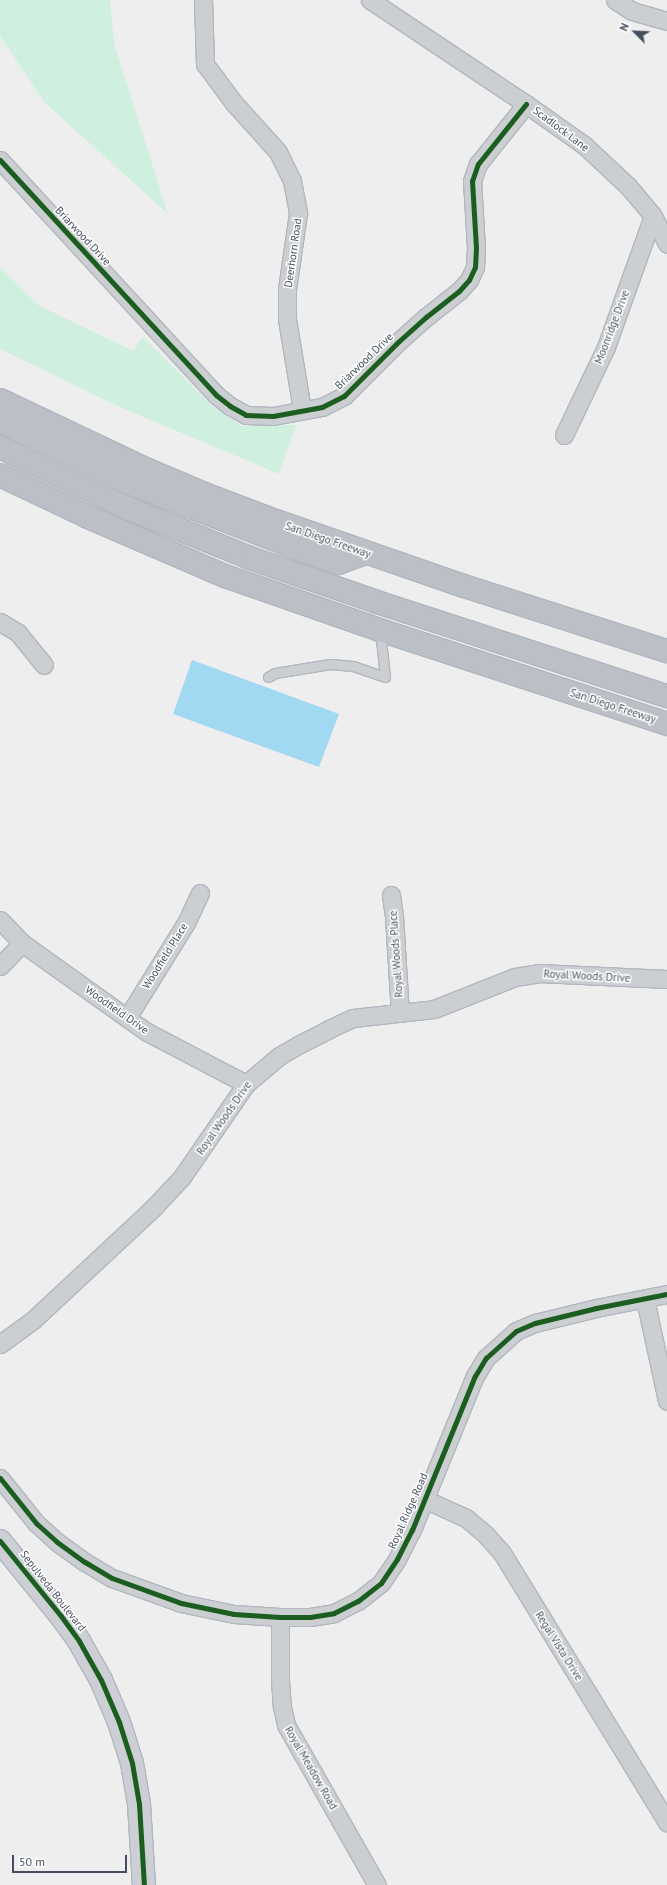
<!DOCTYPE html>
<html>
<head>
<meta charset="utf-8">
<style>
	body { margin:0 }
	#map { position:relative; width:667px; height:1885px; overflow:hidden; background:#efeeee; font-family:"PT Sans",sans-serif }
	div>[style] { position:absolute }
	.green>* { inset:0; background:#d0f0df }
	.water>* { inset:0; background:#a1d9f2 }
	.roads { filter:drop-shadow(1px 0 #b2b6bf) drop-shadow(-1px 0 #b2b6bf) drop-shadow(0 1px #b2b6bf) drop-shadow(0 -1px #b2b6bf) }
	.lane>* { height:9px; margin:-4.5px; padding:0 4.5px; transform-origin:4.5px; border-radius:4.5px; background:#cccfd2 }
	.street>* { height:17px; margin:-8.5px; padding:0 8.5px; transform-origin:8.5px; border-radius:8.5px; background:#cccfd2 }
	.secondary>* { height:22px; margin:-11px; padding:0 11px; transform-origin:11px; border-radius:11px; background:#cccfd4 }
	.highway>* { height:22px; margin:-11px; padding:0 11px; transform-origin:11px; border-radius:11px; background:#bbc0c7 }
	.cycleway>* { height:5px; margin:-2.5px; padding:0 2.5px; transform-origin:2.5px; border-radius:2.5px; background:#1b5e20 }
	span { translate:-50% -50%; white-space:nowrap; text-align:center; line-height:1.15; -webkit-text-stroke:3px #fff; paint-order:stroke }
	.street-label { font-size:11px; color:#444e5c }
	.north { position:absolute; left:615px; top:12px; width:40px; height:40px; -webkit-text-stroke:3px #fff; paint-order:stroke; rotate:294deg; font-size:11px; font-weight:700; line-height:16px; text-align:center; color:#444e5c }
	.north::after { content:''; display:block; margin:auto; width:14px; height:18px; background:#444e5c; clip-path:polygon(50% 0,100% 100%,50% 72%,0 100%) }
	.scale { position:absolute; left:12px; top:1855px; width:115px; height:18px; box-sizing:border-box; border:2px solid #444e5c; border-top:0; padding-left:5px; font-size:12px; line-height:14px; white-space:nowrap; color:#444e5c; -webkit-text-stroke:3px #fff; paint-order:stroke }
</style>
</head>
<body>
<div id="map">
	<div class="green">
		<div style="clip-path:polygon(0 0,110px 0,114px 43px,168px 214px,44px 102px,0 36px)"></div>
		<div style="clip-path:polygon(0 267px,38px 305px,133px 351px,143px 337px,212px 406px,242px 426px,296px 425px,279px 474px,122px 408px,0 349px)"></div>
	</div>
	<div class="water">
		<div style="clip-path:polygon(192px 660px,339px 714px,319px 767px,173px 714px)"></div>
	</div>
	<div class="roads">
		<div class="lane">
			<div style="left:268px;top:677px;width:8px;rotate:-30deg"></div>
			<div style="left:275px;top:673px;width:56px;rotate:-9.3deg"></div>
			<div style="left:330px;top:664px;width:23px;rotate:5deg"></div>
			<div style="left:353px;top:666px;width:34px;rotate:19deg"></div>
			<div style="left:385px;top:677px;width:47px;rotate:-96.1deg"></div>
		</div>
		<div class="street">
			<div style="left:203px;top:0;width:64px;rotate:88.2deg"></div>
			<div style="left:205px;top:64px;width:47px;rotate:53.6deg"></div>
			<div style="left:233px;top:102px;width:67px;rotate:48deg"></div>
			<div style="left:278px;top:152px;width:32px;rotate:64deg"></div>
			<div style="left:292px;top:181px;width:33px;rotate:79deg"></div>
			<div style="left:298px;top:213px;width:77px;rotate:98.2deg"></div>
			<div style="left:287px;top:289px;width:30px;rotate:90deg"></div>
			<div style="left:287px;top:319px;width:92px;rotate:80.6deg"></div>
			<div style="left:370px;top:0;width:187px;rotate:33.7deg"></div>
			<div style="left:526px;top:104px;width:71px;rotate:35.3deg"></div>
			<div style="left:584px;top:145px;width:60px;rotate:43deg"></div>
			<div style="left:628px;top:186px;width:39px;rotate:50deg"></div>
			<div style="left:653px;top:216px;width:31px;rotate:63deg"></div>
			<div style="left:615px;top:0;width:20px;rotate:33deg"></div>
			<div style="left:632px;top:11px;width:36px;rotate:16deg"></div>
			<div style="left:0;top:160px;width:319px;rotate:47.4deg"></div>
			<div style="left:216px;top:395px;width:18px;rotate:38deg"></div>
			<div style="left:230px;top:406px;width:18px;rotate:29deg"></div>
			<div style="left:246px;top:415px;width:27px;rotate:2deg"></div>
			<div style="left:273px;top:416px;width:50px;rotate:-10.4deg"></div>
			<div style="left:322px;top:407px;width:25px;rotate:-27deg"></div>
			<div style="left:344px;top:396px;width:76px;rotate:-45deg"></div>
			<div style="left:398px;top:342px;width:38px;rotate:-42deg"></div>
			<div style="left:426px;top:317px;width:42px;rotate:-38.2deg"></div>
			<div style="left:459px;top:291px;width:15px;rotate:-48deg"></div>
			<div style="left:469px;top:280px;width:14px;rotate:-65deg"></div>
			<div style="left:475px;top:267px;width:19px;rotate:-87deg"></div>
			<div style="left:476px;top:248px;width:67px;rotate:-93.4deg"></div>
			<div style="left:472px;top:181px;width:18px;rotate:-71deg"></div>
			<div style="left:478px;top:164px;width:77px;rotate:-51.3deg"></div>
			<div style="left:564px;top:435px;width:98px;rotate:-64.5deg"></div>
			<div style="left:606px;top:347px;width:139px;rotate:-70.3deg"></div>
			<div style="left:0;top:622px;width:21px;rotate:31deg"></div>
			<div style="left:18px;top:633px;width:41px;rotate:50.9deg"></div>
			<div style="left:391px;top:895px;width:21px;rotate:82deg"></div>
			<div style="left:394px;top:916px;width:97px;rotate:86.5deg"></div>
			<div style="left:0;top:920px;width:32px;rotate:46deg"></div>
			<div style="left:22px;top:943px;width:153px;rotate:35.5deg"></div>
			<div style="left:147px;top:1032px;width:112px;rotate:27.7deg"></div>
			<div style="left:0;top:966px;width:32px;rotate:-46deg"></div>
			<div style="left:127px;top:1018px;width:112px;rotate:-58.2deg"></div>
			<div style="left:186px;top:923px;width:33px;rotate:-65deg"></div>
			<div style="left:645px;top:1299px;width:104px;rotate:77.8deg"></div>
			<div style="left:0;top:1344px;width:41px;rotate:-36deg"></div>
			<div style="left:33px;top:1320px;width:166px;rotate:-43deg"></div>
			<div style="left:154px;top:1207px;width:41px;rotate:-47deg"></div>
			<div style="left:182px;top:1177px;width:113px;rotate:-55.5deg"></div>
			<div style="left:246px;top:1084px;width:43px;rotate:-40.3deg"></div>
			<div style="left:279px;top:1056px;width:22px;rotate:-30deg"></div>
			<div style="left:298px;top:1045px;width:35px;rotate:-27deg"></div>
			<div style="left:329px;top:1029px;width:26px;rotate:-25deg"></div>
			<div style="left:353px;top:1018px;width:81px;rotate:-6.3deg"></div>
			<div style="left:434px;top:1009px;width:87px;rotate:-21.6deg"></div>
			<div style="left:515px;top:977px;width:24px;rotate:-9deg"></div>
			<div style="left:539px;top:973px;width:128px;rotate:2.7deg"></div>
			<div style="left:0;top:1478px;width:58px;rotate:51.3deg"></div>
			<div style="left:36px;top:1523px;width:28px;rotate:42deg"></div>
			<div style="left:57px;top:1542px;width:34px;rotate:36deg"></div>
			<div style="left:85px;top:1562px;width:31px;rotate:31deg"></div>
			<div style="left:112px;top:1578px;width:73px;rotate:19.9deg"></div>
			<div style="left:181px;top:1603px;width:54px;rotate:11.7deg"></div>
			<div style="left:234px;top:1614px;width:46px;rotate:3.7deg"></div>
			<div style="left:280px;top:1617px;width:30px"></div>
			<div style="left:310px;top:1617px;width:24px;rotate:-9deg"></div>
			<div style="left:334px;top:1613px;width:27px;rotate:-27deg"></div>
			<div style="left:358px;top:1601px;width:29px;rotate:-38deg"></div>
			<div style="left:381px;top:1583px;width:29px;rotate:-56deg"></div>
			<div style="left:397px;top:1559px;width:33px;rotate:-63deg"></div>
			<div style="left:412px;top:1530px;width:166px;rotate:-67.8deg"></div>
			<div style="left:475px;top:1376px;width:21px;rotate:-59deg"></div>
			<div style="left:486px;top:1358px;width:40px;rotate:-42deg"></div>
			<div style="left:516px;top:1331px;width:21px;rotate:-23deg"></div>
			<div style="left:535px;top:1323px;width:63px;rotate:-13.8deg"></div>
			<div style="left:596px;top:1308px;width:72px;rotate:-11.2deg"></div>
			<div style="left:424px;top:1499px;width:46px;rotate:24.3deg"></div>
			<div style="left:466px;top:1518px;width:25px;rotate:40deg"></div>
			<div style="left:485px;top:1534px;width:25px;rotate:48deg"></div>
			<div style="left:502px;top:1553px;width:316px;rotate:58.5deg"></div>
			<div style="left:280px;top:1617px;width:63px;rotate:90deg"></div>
			<div style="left:280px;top:1680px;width:27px;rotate:86deg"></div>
			<div style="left:282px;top:1707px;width:18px;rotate:77deg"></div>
			<div style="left:286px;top:1725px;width:184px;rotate:60.4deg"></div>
		</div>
		<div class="secondary">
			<div style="left:0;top:1541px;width:97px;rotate:50.9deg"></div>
			<div style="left:61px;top:1616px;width:31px;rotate:54deg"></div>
			<div style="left:79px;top:1641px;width:45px;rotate:60.6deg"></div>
			<div style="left:101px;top:1680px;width:46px;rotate:66.8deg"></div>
			<div style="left:119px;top:1722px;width:43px;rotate:72.4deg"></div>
			<div style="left:132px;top:1763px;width:42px;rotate:80.3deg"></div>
			<div style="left:139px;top:1804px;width:81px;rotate:86.5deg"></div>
		</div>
		<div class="highway">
			<div style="left:0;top:400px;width:154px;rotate:25.4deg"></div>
			<div style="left:139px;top:466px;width:69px;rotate:23.2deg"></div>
			<div style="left:202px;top:493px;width:79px;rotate:20.7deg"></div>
			<div style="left:276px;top:521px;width:199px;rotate:19.1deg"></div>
			<div style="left:464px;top:586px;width:213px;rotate:17.8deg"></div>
			<div style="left:0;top:421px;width:127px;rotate:26.2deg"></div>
			<div style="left:114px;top:477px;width:212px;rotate:21.3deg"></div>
			<div style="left:312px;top:554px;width:28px;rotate:19deg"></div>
			<div style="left:338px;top:563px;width:29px;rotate:-20deg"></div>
			<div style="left:0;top:447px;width:139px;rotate:25.6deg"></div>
			<div style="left:125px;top:507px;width:135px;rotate:22.2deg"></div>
			<div style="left:250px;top:558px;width:134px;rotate:19.1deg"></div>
			<div style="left:377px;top:602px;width:305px;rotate:18deg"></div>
			<div style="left:0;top:475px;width:98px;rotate:25.5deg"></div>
			<div style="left:88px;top:517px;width:149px;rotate:23.3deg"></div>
			<div style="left:225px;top:576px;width:164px;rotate:19.2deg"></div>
			<div style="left:380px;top:630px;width:302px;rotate:18.1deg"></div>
		</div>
	</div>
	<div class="cycleway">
		<div style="left:0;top:160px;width:319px;rotate:47.4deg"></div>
		<div style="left:216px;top:395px;width:18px;rotate:38deg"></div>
		<div style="left:230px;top:406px;width:18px;rotate:29deg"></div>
		<div style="left:246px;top:415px;width:27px;rotate:2deg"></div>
		<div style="left:273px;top:416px;width:50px;rotate:-10.4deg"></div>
		<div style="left:322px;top:407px;width:25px;rotate:-27deg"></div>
		<div style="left:344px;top:396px;width:76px;rotate:-45deg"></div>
		<div style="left:398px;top:342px;width:38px;rotate:-42deg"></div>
		<div style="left:426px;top:317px;width:42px;rotate:-38.2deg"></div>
		<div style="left:459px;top:291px;width:15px;rotate:-48deg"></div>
		<div style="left:469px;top:280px;width:14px;rotate:-65deg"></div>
		<div style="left:475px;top:267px;width:19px;rotate:-87deg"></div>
		<div style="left:476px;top:248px;width:67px;rotate:-93.4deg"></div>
		<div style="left:472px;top:181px;width:18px;rotate:-71deg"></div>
		<div style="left:478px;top:164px;width:77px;rotate:-51.3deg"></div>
		<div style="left:0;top:1478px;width:58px;rotate:51.3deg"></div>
		<div style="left:36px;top:1523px;width:28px;rotate:42deg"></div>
		<div style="left:57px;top:1542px;width:34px;rotate:36deg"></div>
		<div style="left:85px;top:1562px;width:31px;rotate:31deg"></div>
		<div style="left:112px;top:1578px;width:73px;rotate:19.9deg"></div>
		<div style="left:181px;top:1603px;width:54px;rotate:11.7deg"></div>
		<div style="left:234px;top:1614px;width:46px;rotate:3.7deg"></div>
		<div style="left:280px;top:1617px;width:30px"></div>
		<div style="left:310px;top:1617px;width:24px;rotate:-9deg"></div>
		<div style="left:334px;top:1613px;width:27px;rotate:-27deg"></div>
		<div style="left:358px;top:1601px;width:29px;rotate:-38deg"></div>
		<div style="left:381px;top:1583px;width:29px;rotate:-56deg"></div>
		<div style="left:397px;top:1559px;width:33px;rotate:-63deg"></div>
		<div style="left:412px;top:1530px;width:166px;rotate:-67.8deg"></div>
		<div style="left:475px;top:1376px;width:21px;rotate:-59deg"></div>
		<div style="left:486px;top:1358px;width:40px;rotate:-42deg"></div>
		<div style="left:516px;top:1331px;width:21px;rotate:-23deg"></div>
		<div style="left:535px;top:1323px;width:63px;rotate:-13.8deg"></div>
		<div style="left:596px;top:1308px;width:72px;rotate:-11.2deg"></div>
		<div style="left:0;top:1541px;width:97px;rotate:50.9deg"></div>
		<div style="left:61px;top:1616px;width:31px;rotate:54deg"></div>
		<div style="left:79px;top:1641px;width:45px;rotate:60.6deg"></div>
		<div style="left:101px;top:1680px;width:46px;rotate:66.8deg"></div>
		<div style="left:119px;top:1722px;width:43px;rotate:72.4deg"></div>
		<div style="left:132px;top:1763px;width:42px;rotate:80.3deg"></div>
		<div style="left:139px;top:1804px;width:81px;rotate:86.5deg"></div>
	</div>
	<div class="street-label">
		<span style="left:561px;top:129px;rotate:37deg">Scadlock Lane</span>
		<span style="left:83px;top:236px;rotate:47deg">Briarwood Drive</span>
		<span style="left:293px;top:253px;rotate:-82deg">Deerhorn Road</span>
		<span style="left:612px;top:327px;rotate:-69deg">Moonridge Drive</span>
		<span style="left:364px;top:361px;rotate:-44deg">Briarwood Drive</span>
		<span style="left:328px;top:540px;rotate:19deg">San Diego Freeway</span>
		<span style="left:613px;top:706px;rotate:18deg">San Diego Freeway</span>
		<span style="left:396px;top:954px;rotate:-94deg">Royal Woods Place</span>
		<span style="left:165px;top:956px;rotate:-58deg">Woodfield Place</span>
		<span style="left:587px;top:976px;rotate:3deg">Royal Woods Drive</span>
		<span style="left:117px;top:1010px;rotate:35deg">Woodfield Drive</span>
		<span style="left:224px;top:1118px;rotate:-55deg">Royal Woods Drive</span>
		<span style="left:408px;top:1511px;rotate:-66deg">Royal Ridge Road</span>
		<span style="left:53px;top:1591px;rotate:52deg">Sepulveda Boulevard</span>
		<span style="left:559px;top:1646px;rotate:58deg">Regal Vista Drive</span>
		<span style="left:311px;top:1768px;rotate:60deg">Royal Meadow Road</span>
	</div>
	<div class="north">N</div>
	<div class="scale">50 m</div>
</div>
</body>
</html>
